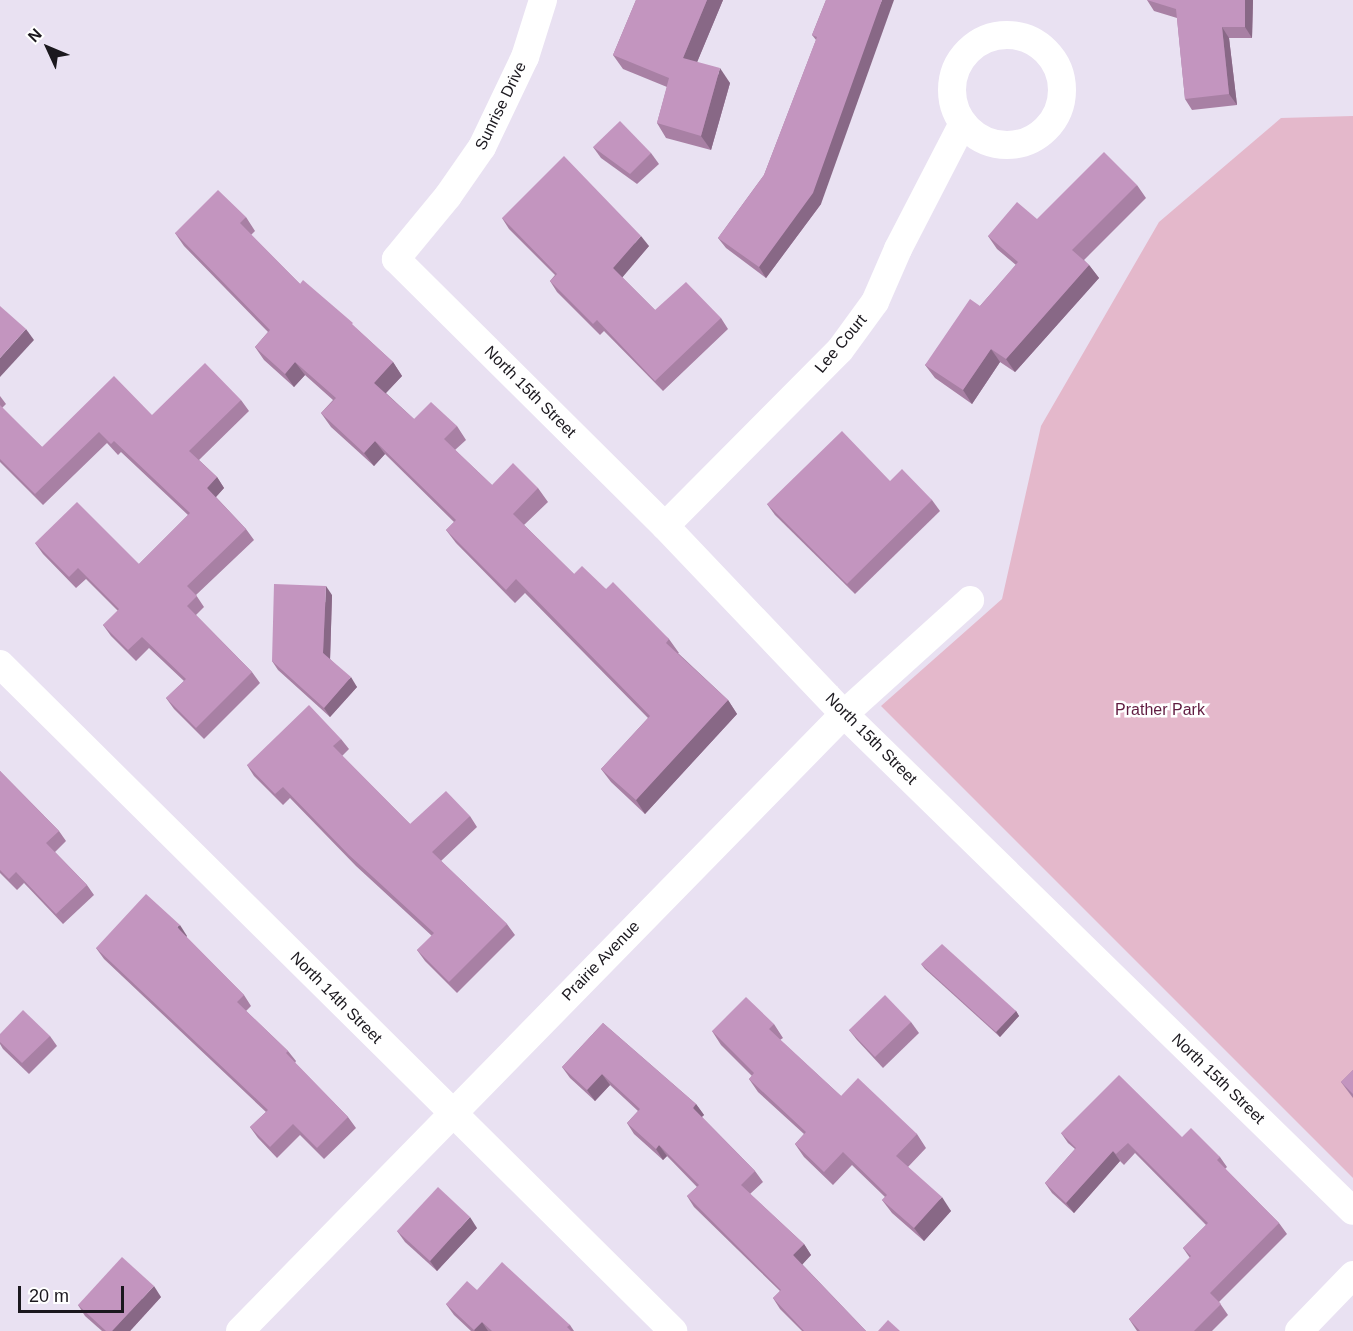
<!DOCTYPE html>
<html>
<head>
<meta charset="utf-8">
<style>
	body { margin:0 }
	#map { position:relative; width:1353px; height:1331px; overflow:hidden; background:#e9e1f2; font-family:Arial,sans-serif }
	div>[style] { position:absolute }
	.green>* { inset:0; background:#e4b8cb }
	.street>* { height:28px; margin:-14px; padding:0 14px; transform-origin:14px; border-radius:14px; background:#fff }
	.street>.ring { margin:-14px; padding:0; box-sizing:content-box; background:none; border:28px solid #fff; border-radius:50% }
	.wall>* { inset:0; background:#a880a4 }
	.shaded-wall>* { inset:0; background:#886886 }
	.building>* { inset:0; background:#c395bf }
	span { translate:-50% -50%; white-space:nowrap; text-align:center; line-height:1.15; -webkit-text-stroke:5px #fff; paint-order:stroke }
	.street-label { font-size:16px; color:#1b181e }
	.park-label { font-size:16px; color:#601c41 }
	.north { position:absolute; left:18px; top:18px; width:60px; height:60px; -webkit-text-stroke:4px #fff; paint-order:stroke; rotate:314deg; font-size:16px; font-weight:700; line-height:24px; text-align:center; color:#1b181e }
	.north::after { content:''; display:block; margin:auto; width:21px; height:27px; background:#1b181e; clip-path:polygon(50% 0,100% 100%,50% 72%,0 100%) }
	.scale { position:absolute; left:18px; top:1286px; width:106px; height:27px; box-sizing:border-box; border:3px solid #1b181e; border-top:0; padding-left:8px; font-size:18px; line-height:21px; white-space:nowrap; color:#1b181e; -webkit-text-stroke:4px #fff; paint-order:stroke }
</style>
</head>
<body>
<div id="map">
	<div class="green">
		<div style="clip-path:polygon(1353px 116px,1353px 1178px,881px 706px,1002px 599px,1041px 426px,1159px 222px,1281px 118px)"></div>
	</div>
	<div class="street">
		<div style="left:543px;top:0;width:60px;rotate:107.5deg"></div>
		<div style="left:525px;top:57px;width:100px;rotate:115.5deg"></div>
		<div style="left:482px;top:147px;width:60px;rotate:124.8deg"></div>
		<div style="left:448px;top:196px;width:82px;rotate:129.5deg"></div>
		<div style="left:396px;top:259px;width:379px;rotate:44.8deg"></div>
		<div style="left:665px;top:526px;width:260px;rotate:46.4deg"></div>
		<div style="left:844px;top:714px;width:711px;rotate:44.32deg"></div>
		<div class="ring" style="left:952px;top:35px;width:82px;height:82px"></div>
		<div style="left:665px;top:526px;width:248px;rotate:-45.2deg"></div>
		<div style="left:840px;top:350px;width:59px;rotate:-53.9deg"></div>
		<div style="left:875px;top:302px;width:58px;rotate:-66.5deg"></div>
		<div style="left:898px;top:249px;width:142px;rotate:-62.7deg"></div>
		<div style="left:0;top:664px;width:948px;rotate:44.74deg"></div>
		<div style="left:240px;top:1331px;width:863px;rotate:-45.61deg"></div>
		<div style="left:844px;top:714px;width:170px;rotate:-42.1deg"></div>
		<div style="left:1299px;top:1331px;width:78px;rotate:-46deg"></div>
	</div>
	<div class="wall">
		<div style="clip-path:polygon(636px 0,723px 0,697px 62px,730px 83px,711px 150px,666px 138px,657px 123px,667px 87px,623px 69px,613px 55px)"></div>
		<div style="clip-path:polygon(826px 0,821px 204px,766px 278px,726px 248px,718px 238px,764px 175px,816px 40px,812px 35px)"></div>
		<div style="clip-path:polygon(1147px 0,1253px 0,1252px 38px,1229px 38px,1237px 105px,1192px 110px,1185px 99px,1177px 18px,1154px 11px)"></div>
		<div style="clip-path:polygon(593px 147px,651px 153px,659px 164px,637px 184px,601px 158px)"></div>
		<div style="clip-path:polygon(1137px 185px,1146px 198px,1084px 260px,1089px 265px,1099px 278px,1015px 372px,1000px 362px,972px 404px,935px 378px,925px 365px,980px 306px,1016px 265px,997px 249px,988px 236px)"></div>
		<div style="clip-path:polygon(246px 217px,255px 231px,251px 235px,300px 284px,359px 331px,393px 362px,402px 376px,386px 393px,414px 419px,457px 426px,466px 440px,455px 450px,492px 485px,538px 488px,548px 502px,524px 525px,574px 574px,606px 589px,669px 639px,679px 653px,678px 653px,728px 700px,737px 714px,645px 814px,611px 782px,601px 769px,648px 718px,525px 593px,515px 603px,456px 543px,446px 530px,454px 522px,385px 454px,374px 466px,331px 427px,321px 413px,333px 400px,305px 375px,294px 387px,264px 360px,255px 347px,268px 332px,184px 246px,175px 233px)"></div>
		<div style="clip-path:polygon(502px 218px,649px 246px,622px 277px,655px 310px,721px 318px,728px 329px,663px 391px,604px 331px,600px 335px,557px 292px,550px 281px,555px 275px,509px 229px)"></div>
		<div style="clip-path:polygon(0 396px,6px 404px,2px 408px,42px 447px,152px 415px,241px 400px,249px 411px,199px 460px,217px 477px,224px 488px,216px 497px,246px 529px,254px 540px,196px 595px,204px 607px,196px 615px,252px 672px,260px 683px,204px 739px,174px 709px,166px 698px,184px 681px,149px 648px,136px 661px,111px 636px,103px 625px,118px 611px,86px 579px,76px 588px,43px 554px,35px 543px,139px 564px,188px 515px,121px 452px,118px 455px,107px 443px,43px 505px,0 462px)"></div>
		<div style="clip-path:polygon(890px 481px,932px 500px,940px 511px,855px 594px,775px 515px,767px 504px)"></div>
		<div style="clip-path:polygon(332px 595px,330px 659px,357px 687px,330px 717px,278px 670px,272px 661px)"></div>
		<div style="clip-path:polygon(341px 739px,349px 749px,342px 756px,410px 824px,470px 816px,477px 827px,441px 861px,507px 924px,515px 935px,457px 993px,425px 961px,417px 950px,432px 936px,356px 866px,290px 798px,283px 805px,254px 776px,247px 765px)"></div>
		<div style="clip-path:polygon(0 771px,59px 831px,66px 841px,55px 852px,87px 885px,94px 895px,63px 924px,24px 883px,17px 890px,0 873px)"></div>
		<div style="clip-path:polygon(187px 936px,186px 937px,244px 995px,251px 1006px,246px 1011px,288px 1051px,296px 1061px,295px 1063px,348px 1117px,356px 1128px,324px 1159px,300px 1135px,277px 1158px,258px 1138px,250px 1127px,266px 1112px,104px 959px,96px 948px)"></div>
		<div style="clip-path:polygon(921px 964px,1016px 1011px,1019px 1016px,1000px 1037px,925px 969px)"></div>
		<div style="clip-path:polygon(911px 1022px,919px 1033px,883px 1068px,857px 1040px,849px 1030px)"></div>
		<div style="clip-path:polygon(603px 1023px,696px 1104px,704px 1115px,702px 1117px,755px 1171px,763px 1182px,750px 1194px,804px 1244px,811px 1255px,802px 1264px,866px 1331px,802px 1331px,780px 1309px,773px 1298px,780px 1291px,694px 1207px,687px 1196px,697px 1187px,667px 1156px,663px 1160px,634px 1134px,627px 1123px,638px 1111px,610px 1085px,595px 1101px,570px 1078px,562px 1067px)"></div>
		<div style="clip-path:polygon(774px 1024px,783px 1038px,780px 1040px,841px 1096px,917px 1134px,926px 1148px,908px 1167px,951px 1211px,924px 1241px,892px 1213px,882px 1200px,885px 1197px,852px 1165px,833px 1185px,804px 1157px,795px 1144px,804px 1134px,758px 1092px,749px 1079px,752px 1076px,721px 1045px,712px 1031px)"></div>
		<div style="clip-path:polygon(0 1034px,50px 1036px,57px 1046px,29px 1074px,3px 1049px,0 1044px)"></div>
		<div style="clip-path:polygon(1353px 1070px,1353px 1098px,1341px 1082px)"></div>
		<div style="clip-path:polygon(1061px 1133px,1182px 1137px,1220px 1157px,1227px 1167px,1225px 1169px,1279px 1223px,1287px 1234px,1219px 1302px,1228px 1315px,1212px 1331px,1137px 1331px,1129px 1319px,1190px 1258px,1183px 1248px,1206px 1225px,1135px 1153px,1124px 1165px,1120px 1161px,1074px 1213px,1052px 1193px,1045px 1183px,1075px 1149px,1068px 1143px)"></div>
		<div style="clip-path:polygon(477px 1228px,437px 1271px,405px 1242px,397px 1231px)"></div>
		<div style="clip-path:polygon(477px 1290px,570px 1325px,574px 1331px,471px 1331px,454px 1315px,446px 1304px)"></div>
		<div style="clip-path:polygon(161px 1297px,130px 1331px,102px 1331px,85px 1316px,78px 1305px)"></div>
	</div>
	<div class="shaded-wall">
		<div style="clip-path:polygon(707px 0,723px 0,693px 72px,683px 58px)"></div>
		<div style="clip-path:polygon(882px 0,894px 0,821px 204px,766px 278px,759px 267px)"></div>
		<div style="clip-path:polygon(1245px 0,1253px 0,1252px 38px,1245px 27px)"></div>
		<div style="clip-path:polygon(1222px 27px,1229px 38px,1237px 105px,1229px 94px)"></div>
		<div style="clip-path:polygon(720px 68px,730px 83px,711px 150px,701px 136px)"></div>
		<div style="clip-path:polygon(641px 236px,649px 246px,621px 279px,613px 268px)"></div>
		<div style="clip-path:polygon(1089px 265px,1099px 278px,1015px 372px,1006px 359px)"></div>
		<div style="clip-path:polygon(26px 329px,34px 340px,0 377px,0 358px)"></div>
		<div style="clip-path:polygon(991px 349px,1000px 362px,972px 404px,963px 390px)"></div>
		<div style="clip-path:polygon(295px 362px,305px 375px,294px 387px,285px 374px)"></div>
		<div style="clip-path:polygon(393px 362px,402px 376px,383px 396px,374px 383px)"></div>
		<div style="clip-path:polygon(375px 441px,385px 454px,374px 466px,364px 453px)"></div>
		<div style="clip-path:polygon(217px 477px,224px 488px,214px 499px,207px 488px)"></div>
		<div style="clip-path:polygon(326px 586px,332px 595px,330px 662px,323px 653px)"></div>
		<div style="clip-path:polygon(351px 677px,357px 687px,330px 717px,324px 708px)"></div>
		<div style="clip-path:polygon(728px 700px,737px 714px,645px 814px,636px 800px)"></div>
		<div style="clip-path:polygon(180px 925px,187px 936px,185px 938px,177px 927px)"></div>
		<div style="clip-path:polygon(1016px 1011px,1019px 1016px,1000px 1037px,996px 1032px)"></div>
		<div style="clip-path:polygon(602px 1074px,610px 1085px,595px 1101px,587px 1090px)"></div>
		<div style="clip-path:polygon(696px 1104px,704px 1115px,700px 1118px,693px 1108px)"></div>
		<div style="clip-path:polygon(659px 1145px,667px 1156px,663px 1160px,656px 1149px)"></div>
		<div style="clip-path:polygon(1113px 1151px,1120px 1161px,1074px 1213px,1066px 1203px)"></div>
		<div style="clip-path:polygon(942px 1197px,951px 1211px,924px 1241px,914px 1228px)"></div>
		<div style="clip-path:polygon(470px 1217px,477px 1228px,437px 1271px,430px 1261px)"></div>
		<div style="clip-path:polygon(804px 1244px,811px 1255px,801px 1266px,793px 1255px)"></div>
		<div style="clip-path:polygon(154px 1286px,161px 1297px,130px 1331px,112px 1331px)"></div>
		<div style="clip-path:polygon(482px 1322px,488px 1331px,475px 1331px,474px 1330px)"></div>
	</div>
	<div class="building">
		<div style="clip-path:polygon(636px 0,707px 0,683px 58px,720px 68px,701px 136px,657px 123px,669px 78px,613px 55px)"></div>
		<div style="clip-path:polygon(826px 0,882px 0,813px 193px,759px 267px,718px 238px,764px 175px,817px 37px,812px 35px)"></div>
		<div style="clip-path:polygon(1147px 0,1245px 0,1245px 27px,1222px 27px,1229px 94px,1185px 99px,1176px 9px)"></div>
		<div style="clip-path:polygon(620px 121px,651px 153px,630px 174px,593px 147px)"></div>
		<div style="clip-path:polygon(1104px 152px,1137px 185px,1072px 250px,1089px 265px,1006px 359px,991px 349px,963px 390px,925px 365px,970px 299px,980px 306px,1018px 262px,988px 236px,1017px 202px,1037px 219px)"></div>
		<div style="clip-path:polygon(564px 156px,641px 236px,613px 268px,655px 310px,686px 282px,721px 318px,655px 381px,597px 320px,593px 324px,550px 281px,557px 274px,502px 218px)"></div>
		<div style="clip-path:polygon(218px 190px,246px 217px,240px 223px,300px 284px,303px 280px,353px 323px,352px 324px,393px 362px,374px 383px,414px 419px,431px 402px,457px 426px,444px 439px,492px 485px,513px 463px,538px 488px,513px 514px,574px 574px,582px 566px,606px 589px,613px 582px,669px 639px,666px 643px,728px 700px,636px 800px,601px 769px,650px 716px,516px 579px,506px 590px,446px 530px,456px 520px,375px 441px,364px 453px,321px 413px,336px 398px,295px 362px,285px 374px,255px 347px,270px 330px,175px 233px)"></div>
		<div style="clip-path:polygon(0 306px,26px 329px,0 358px)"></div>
		<div style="clip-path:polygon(205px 363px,241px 400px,189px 451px,217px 477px,207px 488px,246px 529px,187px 586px,197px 596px,187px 606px,252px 672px,196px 728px,166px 698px,186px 679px,142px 637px,128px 650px,103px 625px,119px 609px,78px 568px,69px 577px,35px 543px,77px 502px,139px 564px,190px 513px,114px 441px,111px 444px,99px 432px,35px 494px,0 459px,0 405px,42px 447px,114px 376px,152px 415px)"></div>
		<div style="clip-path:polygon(842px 431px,890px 481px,902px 469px,932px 500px,847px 584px,767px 504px)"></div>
		<div style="clip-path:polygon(274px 584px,326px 586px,323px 653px,351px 677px,324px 708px,272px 661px)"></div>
		<div style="clip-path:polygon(309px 705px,341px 739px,333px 746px,410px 824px,446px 791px,470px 816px,432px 852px,507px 924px,449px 982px,417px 950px,434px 933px,349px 855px,283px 787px,275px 794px,247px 765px)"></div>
		<div style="clip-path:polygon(0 771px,59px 831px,46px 843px,87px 885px,56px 914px,16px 872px,9px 879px,0 870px)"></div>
		<div style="clip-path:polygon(146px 894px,180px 925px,177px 927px,244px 995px,237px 1002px,288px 1051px,286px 1053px,348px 1117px,317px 1148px,293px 1124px,270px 1147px,250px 1127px,268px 1110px,96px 948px)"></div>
		<div style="clip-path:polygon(942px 944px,1016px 1011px,996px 1032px,921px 964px)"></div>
		<div style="clip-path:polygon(885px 995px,911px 1022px,875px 1057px,849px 1030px)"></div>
		<div style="clip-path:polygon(746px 997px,774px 1024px,769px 1029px,841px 1096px,858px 1078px,917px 1134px,896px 1156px,942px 1197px,914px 1228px,882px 1200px,887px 1195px,843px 1152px,824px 1172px,795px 1144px,806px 1132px,749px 1079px,754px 1073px,712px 1031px)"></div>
		<div style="clip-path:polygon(23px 1010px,50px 1036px,22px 1063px,0 1042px,0 1034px)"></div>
		<div style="clip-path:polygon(603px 1023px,696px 1104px,693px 1108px,755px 1171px,741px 1185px,804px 1244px,793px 1255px,866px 1331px,804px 1331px,773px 1298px,781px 1290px,687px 1196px,699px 1185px,659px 1145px,656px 1149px,627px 1123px,640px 1109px,602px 1074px,587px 1090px,562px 1067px)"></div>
		<div style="clip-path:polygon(1353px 1070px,1353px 1094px,1341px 1082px)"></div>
		<div style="clip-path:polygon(1119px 1075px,1182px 1137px,1191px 1128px,1220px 1157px,1217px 1160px,1279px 1223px,1210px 1293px,1221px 1304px,1194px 1331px,1140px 1331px,1129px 1319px,1191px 1256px,1183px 1248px,1208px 1223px,1128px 1143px,1116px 1154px,1113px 1151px,1066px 1203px,1045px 1183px,1076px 1148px,1061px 1133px)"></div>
		<div style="clip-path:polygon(438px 1187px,470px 1217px,430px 1261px,397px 1231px)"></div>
		<div style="clip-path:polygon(122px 1257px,154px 1286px,112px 1331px,106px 1331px,78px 1305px)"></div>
		<div style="clip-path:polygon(502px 1262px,570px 1325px,567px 1327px,571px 1331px,492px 1331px,482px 1322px,474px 1330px,446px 1304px,467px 1281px,477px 1290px)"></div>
		<div style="clip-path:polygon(888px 1320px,900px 1331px,878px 1331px)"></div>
	</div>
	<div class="street-label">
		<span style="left:501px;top:106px;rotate:-64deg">Sunrise Drive</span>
		<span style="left:841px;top:344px;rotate:-50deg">Lee Court</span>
		<span style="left:530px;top:392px;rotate:45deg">North 15th Street</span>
		<span style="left:871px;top:739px;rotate:45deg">North 15th Street</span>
		<span style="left:601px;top:961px;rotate:-46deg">Prairie Avenue</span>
		<span style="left:336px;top:998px;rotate:45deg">North 14th Street</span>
		<span style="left:1218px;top:1079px;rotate:44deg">North 15th Street</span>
	</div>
	<div class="park-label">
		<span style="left:1160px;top:710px">Prather Park</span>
	</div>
	<div class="north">N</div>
	<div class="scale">20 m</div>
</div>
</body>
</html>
